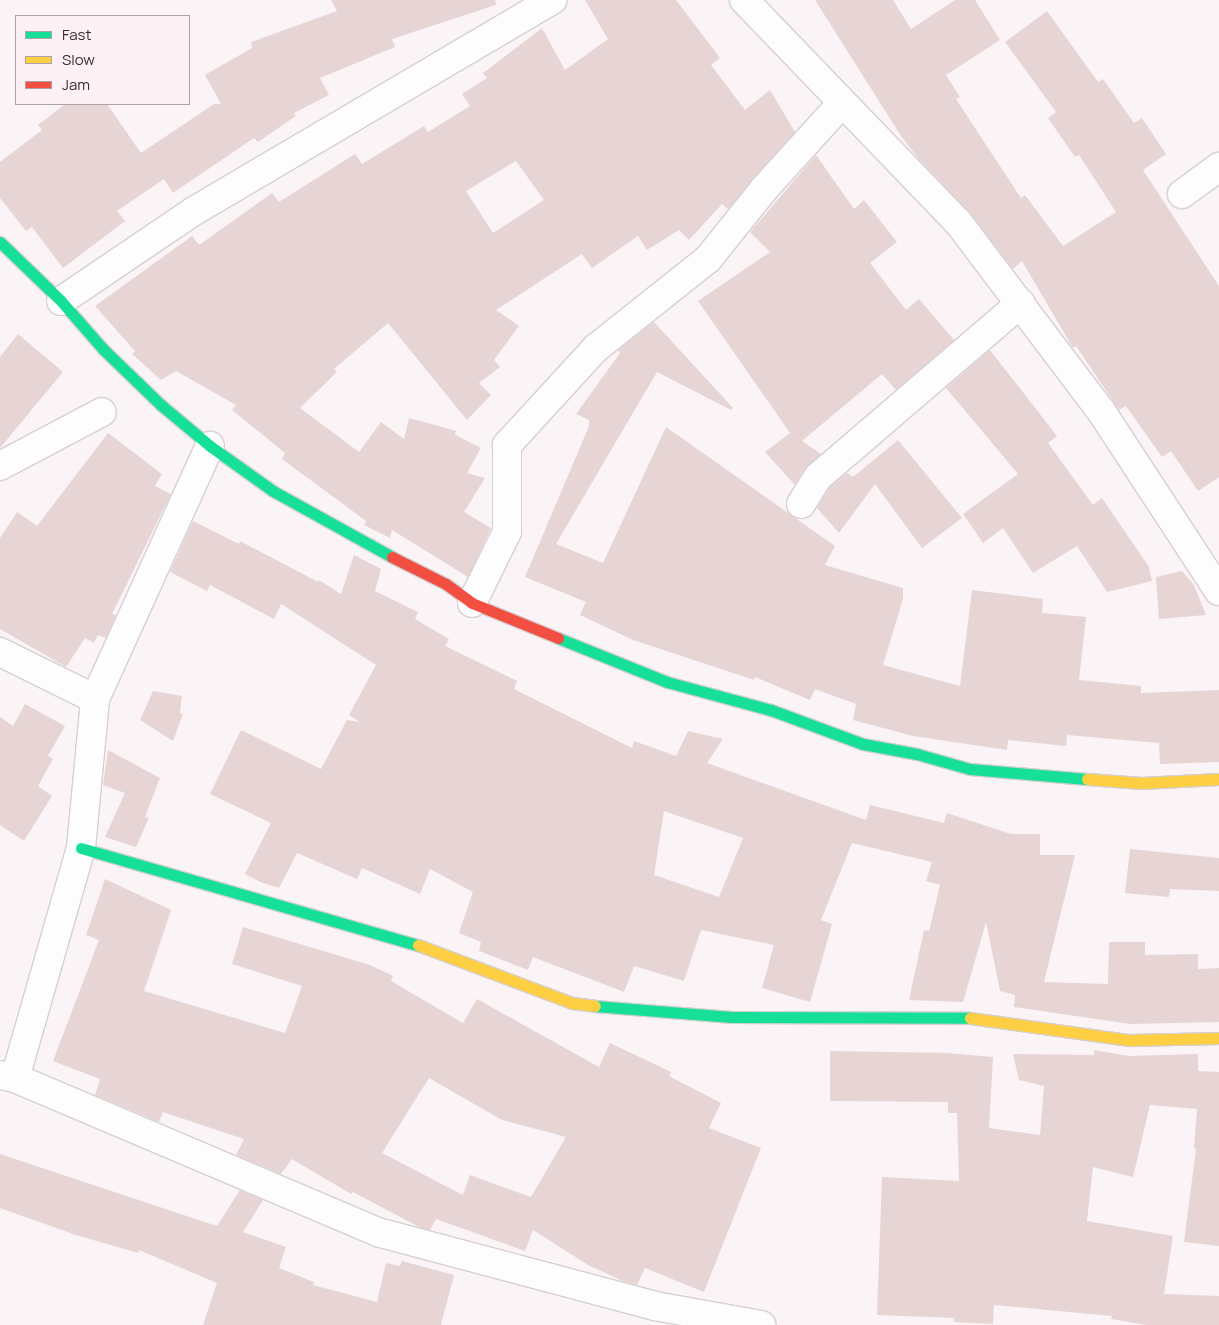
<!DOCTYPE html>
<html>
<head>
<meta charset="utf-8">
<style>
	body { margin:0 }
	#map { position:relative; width:1219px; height:1325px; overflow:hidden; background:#faf4f6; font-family:Manrope,sans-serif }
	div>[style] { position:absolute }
	.building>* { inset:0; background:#e7d5d5 }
	.roads { filter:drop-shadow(1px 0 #d6cfd2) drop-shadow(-1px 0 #d6cfd2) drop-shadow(0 1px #d6cfd2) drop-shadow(0 -1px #d6cfd2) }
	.street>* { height:28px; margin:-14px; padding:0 14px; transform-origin:14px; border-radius:14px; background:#fefdfe }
	.fast>* { height:11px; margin:-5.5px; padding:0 5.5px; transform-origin:5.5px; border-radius:5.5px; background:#16e098 }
	.slow>* { height:11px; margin:-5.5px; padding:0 5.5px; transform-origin:5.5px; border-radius:5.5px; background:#ffcf43 }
	.jam>* { height:11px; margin:-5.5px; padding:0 5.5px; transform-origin:5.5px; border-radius:5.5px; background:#f24e42 }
	span { translate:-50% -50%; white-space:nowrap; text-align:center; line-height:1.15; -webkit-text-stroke:5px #fdf1f5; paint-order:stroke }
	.legend { position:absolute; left:15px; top:15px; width:175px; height:90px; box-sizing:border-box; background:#fdf1f5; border:1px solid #ada2a6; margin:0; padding:6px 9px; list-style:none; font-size:15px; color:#362c30 }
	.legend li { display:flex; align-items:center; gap:10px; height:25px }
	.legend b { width:25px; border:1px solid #ada2a6 }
</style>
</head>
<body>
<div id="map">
	<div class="building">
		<div style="clip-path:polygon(331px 0,495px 0,496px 5px,392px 39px,395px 47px,320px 78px,329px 95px,294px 113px,296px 116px,258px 142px,254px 138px,173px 193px,164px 179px,117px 211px,125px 221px,63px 268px,32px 227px,26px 231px,0 198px,0 162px,42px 130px,38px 125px,65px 104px,107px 104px,141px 153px,214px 104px,221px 104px,205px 75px,252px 48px,251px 42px,337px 11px)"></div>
		<div style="clip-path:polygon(evenodd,585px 0,676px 0,720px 58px,711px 65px,745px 110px,770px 90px,795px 132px,728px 209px,722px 204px,689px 240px,679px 230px,647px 250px,638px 236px,592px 268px,582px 254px,496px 310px,519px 326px,494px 360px,500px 367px,479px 383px,491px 395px,467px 420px,388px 323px,334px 369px,337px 372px,300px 408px,359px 452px,381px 422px,404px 439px,409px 418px,457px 431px,454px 434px,481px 448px,467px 473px,485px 478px,464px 512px,491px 528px,468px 577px,392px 530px,390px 538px,364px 525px,366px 521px,282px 459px,285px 453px,232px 410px,236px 405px,176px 371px,161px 380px,132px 354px,135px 351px,95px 306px,192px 236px,199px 245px,272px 193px,279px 202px,355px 154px,362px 164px,424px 126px,428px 132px,470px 106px,462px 94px,487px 78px,483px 73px,542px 28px,565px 70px,608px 39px,585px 0,516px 161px,544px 200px,493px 233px,466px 191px,516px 161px)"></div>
		<div style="clip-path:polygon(815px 0,893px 0,911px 29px,955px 0,975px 0,1000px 40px,946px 75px,960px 97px,956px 99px,1021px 198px,1025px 195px,1063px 246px,1116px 212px,1079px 155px,1075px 157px,1048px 118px,1056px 112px,1005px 42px,1047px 11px,1098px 82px,1103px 79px,1134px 123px,1142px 118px,1166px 154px,1143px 170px,1219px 286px,1219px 477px,1198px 491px,1171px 451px,1162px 457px,1126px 406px,1119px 410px,1076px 346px,1073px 348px,1022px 261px,1013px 269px,970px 213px,918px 158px,901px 136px)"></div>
		<div style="clip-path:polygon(816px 155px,854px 209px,864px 200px,897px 242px,870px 263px,906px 310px,919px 299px,954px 340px,896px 390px,882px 374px,802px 441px,821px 454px,805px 468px,795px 485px,765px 452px,790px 433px,698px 301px,770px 252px,750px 232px)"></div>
		<div style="clip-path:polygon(654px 322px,733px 408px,731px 410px,657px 372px,556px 544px,603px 563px,666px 427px,835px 546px,825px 565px,903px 588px,903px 599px,883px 665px,960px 686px,972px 590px,1043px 599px,1042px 613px,1086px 617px,1079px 680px,1141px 686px,1141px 693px,1219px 690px,1219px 762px,1160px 764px,1159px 743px,1067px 735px,1066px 746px,1008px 740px,1007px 750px,913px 736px,853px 720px,856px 704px,815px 689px,810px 700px,755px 677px,754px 680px,633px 640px,580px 615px,586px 602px,525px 577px,589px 426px,589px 420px,576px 414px,620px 353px,618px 350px)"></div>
		<div style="clip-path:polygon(18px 334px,63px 372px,0 448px,0 357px)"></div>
		<div style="clip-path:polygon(990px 350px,1057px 436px,1048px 443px,1093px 505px,1102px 498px,1149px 567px,1152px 581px,1107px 592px,1077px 546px,1033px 573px,1003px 528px,983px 543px,963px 514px,1018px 474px,946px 388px)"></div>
		<div style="clip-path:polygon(108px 433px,162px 474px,155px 486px,171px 494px,112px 614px,116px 615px,106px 638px,98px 635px,94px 643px,85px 638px,66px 667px,0 629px,0 538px,17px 512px,37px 526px)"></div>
		<div style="clip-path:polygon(898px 440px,962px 518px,922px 548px,875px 484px,839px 533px,817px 508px,830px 487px,847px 473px,853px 477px)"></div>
		<div style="clip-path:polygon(evenodd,193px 521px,239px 544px,240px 541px,318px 582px,319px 580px,341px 594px,354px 555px,381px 569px,375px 591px,418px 612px,415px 619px,449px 639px,445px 646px,517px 681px,514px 689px,632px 748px,634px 741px,676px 756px,688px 731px,723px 739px,707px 763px,866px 820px,870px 805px,944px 823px,947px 813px,1011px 834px,1040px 834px,1040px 855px,1075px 855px,1044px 982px,1108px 984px,1109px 942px,1145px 942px,1145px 955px,1198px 954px,1198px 969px,1219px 968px,1219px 1022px,1130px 1024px,1014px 1007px,1015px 995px,1000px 991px,986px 922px,963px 1002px,909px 1000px,924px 930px,929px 931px,940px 885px,926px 881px,932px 862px,852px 843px,821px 920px,832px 924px,810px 1002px,762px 988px,774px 945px,701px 930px,684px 981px,634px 966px,624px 992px,533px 957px,528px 970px,479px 951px,481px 942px,459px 933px,473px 892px,430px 869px,420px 894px,362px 868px,357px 879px,297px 853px,279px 888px,260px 882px,245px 874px,271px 823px,210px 794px,241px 730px,321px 769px,347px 720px,360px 722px,349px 715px,376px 665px,281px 604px,274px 619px,210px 585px,207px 591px,170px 572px,193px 521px,664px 811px,743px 838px,719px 897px,654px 875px,664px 811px)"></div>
		<div style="clip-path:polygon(1182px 571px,1194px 585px,1206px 615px,1159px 619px,1156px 577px)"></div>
		<div style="clip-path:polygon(153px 691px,182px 696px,180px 713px,183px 714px,173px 741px,140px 720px)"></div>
		<div style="clip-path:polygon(25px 704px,65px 726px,48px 756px,53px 759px,38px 786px,52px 796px,24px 841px,0 825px,0 717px,13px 726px)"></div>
		<div style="clip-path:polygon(108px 750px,160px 778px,145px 817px,149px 818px,136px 847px,105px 837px,125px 793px,103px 785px)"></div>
		<div style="clip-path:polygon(1130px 849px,1219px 858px,1219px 891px,1170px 889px,1169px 897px,1125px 893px)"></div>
		<div style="clip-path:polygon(evenodd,105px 879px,171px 910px,144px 991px,285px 1033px,302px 986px,232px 964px,243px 927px,370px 965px,393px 976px,391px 981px,463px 1023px,477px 999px,599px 1067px,610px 1043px,671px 1072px,669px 1076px,721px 1103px,709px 1128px,761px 1148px,704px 1292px,645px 1268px,637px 1285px,625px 1282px,588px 1265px,533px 1230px,525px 1251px,436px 1219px,430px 1230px,419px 1227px,353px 1192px,351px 1194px,292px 1159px,281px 1174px,236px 1155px,244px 1139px,163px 1112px,159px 1122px,95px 1095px,100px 1079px,53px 1061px,99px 940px,86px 935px,105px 879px,429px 1078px,502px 1120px,566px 1137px,531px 1197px,470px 1175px,463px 1195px,382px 1153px,429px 1078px)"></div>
		<div style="clip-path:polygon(1094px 1050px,1129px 1056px,1198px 1054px,1198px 1071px,1219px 1072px,1219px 1246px,1184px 1242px,1196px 1149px,1194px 1148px,1197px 1109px,1150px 1105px,1133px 1177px,1093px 1167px,1087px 1221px,1173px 1236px,1164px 1294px,1219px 1296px,1219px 1325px,1147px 1325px,1111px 1319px,1112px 1316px,994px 1305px,993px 1324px,954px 1322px,954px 1318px,877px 1315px,882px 1177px,959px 1181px,957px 1113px,948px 1113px,948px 1102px,830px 1101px,830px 1051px,948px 1053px,993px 1057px,989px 1128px,1040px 1135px,1044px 1086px,1019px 1080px,1013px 1054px,1094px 1055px)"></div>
		<div style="clip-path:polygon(0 1154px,217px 1226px,240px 1190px,263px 1200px,243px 1232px,286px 1247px,279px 1268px,314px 1282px,313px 1285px,377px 1302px,386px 1263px,400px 1266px,402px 1261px,454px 1275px,441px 1325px,203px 1325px,217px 1283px,139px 1250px,138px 1253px,76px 1235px,0 1208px)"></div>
	</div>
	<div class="roads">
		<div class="street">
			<div style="left:744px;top:0;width:308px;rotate:46.1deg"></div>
			<div style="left:958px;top:222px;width:237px;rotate:52.9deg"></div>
			<div style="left:1101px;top:411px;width:215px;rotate:56.8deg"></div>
			<div style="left:1182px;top:194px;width:46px;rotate:-36.1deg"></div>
			<div style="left:61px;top:301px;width:161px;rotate:-34.1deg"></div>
			<div style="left:194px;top:211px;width:416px;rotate:-30.5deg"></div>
			<div style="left:0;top:466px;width:115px;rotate:-27.9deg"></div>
			<div style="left:801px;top:504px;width:32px;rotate:-58deg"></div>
			<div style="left:818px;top:477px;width:267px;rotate:-40.6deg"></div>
			<div style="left:472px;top:603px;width:79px;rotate:-63.8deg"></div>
			<div style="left:507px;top:532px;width:87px;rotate:-90deg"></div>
			<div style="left:507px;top:445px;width:132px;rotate:-47.5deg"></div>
			<div style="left:596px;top:348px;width:143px;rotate:-38.5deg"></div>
			<div style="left:708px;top:259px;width:90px;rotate:-51.3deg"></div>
			<div style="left:764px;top:189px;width:115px;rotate:-47.8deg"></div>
			<div style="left:0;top:652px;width:106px;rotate:26.3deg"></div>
			<div style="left:0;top:1075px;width:15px;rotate:11deg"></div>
			<div style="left:15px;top:1078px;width:397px;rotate:23deg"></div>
			<div style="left:381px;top:1233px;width:284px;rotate:14.9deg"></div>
			<div style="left:655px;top:1306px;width:108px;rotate:10.2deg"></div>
			<div style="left:15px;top:1078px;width:239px;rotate:-74deg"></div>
			<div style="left:81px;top:848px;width:150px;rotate:-84.6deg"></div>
			<div style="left:95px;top:699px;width:278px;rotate:-65.6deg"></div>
		</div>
		<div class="fast">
			<div style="left:0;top:242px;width:85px;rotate:44deg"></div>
			<div style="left:61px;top:301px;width:64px;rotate:48.8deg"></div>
			<div style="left:103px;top:349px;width:81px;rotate:44deg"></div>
			<div style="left:161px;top:405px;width:64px;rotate:39.9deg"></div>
			<div style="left:210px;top:446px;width:77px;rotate:35.5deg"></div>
			<div style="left:273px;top:491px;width:136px;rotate:29deg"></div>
			<div style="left:558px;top:638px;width:118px;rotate:22deg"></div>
			<div style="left:667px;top:682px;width:108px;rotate:15.1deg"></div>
			<div style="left:771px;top:710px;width:98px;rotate:20.3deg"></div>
			<div style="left:863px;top:744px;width:55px;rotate:10.5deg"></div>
			<div style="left:917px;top:754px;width:55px;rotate:15.8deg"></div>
			<div style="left:970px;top:769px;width:117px;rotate:4.9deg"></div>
			<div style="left:81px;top:848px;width:351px;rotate:16.1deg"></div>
			<div style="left:595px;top:1006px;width:137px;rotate:4.6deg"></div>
			<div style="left:732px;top:1017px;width:238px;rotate:0.2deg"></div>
		</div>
		<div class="slow">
			<div style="left:1087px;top:779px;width:54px;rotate:4.2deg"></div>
			<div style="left:1141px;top:783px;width:78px;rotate:-2.9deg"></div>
			<div style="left:418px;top:945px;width:165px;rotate:20.6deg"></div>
			<div style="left:572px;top:1003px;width:23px;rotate:7deg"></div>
			<div style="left:970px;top:1018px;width:161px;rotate:7.9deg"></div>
			<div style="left:1129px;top:1040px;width:90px;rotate:-1.3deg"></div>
		</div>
		<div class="jam">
			<div style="left:392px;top:557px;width:60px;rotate:26.6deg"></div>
			<div style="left:446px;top:584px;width:32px;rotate:36deg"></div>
			<div style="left:472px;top:603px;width:93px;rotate:22.1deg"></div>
		</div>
	</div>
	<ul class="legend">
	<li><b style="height:6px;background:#16e098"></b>Fast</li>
	<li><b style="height:6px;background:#ffcf43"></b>Slow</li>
	<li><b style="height:6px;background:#f24e42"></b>Jam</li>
	</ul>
</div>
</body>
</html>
